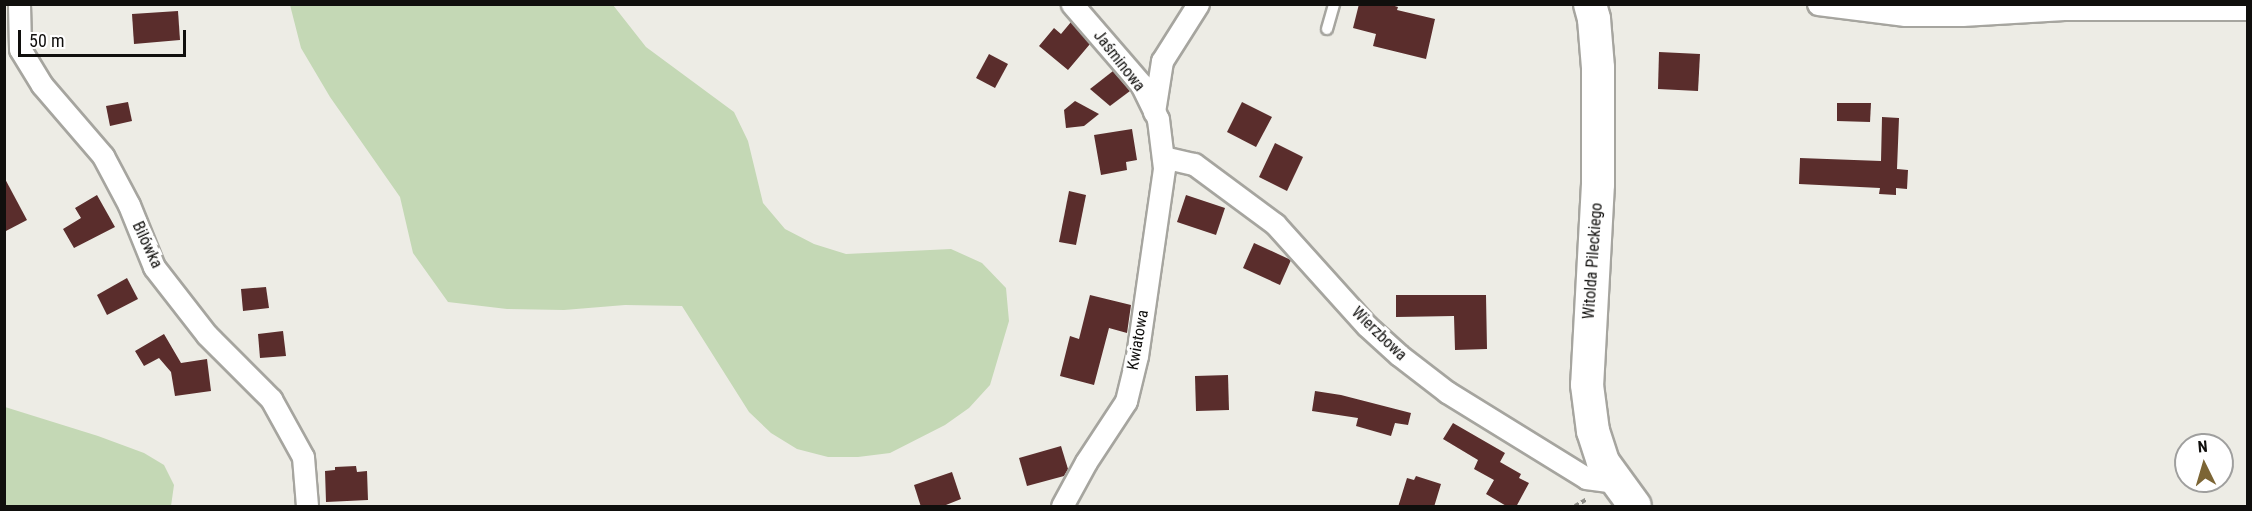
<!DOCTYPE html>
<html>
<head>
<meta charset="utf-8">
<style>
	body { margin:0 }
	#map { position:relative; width:2252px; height:511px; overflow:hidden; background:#edece5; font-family:"Roboto Condensed",sans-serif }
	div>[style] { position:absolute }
	.green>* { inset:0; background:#c4d8b5 }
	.building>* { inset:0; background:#5a2d2c }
	.path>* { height:4px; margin-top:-2px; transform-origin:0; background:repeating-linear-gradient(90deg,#8f8e89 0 4.5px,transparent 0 7.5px) }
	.roads { filter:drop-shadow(2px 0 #a6a59f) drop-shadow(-2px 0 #a6a59f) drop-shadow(0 2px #a6a59f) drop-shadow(0 -2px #a6a59f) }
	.lane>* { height:10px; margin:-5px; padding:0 5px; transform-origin:5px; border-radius:5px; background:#fff }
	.street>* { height:21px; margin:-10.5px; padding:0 10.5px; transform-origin:10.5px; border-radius:10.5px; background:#fff }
	.secondary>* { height:32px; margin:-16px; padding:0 16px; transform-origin:16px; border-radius:16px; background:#fff }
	span { translate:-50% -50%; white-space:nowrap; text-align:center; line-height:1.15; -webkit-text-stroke:6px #fff; paint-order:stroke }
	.street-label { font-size:16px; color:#100f0d }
	.frame { position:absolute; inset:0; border:6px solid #100f0d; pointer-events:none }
	.north { position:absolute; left:2174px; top:433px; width:60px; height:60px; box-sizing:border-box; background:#fff; border:2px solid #9f9f9e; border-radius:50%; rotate:355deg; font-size:16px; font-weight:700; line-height:24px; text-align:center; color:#100f0d }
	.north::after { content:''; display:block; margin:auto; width:21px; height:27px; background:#7c6535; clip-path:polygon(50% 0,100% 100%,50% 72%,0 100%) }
	.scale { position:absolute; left:18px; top:30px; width:168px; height:27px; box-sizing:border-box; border:3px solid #100f0d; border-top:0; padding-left:8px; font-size:18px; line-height:21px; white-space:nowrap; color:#100f0d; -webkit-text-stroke:4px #fff; paint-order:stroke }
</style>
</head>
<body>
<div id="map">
	<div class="green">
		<div style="clip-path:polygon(290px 5px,613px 5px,646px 47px,734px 112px,748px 141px,763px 203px,785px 229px,814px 244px,846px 254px,951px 249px,982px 263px,1006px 288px,1009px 321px,990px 385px,969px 408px,945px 425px,890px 453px,858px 457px,828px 457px,797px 449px,771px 433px,749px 412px,682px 306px,625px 305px,564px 310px,507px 309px,448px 302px,413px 253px,400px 197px,330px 97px,301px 48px)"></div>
		<div style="clip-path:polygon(5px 407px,98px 436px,144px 453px,164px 465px,174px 485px,171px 506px,5px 506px)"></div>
	</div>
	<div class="building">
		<div style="clip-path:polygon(1359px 4px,1388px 4px,1398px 7px,1397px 10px,1435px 19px,1426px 59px,1373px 46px,1376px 34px,1353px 28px)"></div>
		<div style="clip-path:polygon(178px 11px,180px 40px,134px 44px,132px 14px)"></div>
		<div style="clip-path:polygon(1071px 22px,1090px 44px,1068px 70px,1039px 46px,1054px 28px,1061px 34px)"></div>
		<div style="clip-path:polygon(1659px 52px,1700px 54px,1698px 91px,1658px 89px)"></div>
		<div style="clip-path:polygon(989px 54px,1008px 64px,995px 88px,976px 78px)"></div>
		<div style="clip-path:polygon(1113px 71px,1130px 91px,1110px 106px,1090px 89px)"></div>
		<div style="clip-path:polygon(1075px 101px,1099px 114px,1084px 126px,1066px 128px,1064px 110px)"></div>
		<div style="clip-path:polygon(128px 102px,132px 121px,110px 126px,106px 106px)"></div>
		<div style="clip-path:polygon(1242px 102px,1272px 117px,1256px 147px,1227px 132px)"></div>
		<div style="clip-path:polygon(1837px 103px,1871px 103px,1870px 122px,1837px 121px)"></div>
		<div style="clip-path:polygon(1882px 117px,1899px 118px,1897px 169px,1908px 170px,1907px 189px,1896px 188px,1896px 195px,1879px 194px,1880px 188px,1799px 184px,1800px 158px,1881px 161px)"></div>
		<div style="clip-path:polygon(1132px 129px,1137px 160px,1126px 162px,1127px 170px,1101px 175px,1094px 135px)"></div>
		<div style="clip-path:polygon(1275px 143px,1303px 157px,1287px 191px,1259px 177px)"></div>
		<div style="clip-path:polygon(4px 177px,27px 220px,4px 232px)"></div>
		<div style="clip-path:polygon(1069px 191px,1086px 195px,1076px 245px,1059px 242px)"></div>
		<div style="clip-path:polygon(97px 195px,115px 227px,74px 248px,63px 229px,81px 218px,75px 208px)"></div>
		<div style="clip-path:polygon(1186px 195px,1225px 208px,1216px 235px,1177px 222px)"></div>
		<div style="clip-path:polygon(1254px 243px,1291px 260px,1280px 285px,1243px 268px)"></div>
		<div style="clip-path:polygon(127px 278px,138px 299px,107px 315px,97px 295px)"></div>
		<div style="clip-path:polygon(266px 287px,269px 308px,243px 311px,241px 289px)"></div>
		<div style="clip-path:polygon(1090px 295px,1131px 305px,1127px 333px,1109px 328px,1094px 385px,1060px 376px,1070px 336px,1079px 339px)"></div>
		<div style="clip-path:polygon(1396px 295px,1486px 295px,1487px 349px,1455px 350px,1454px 316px,1396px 317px)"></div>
		<div style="clip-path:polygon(283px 331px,286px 356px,260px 358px,258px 334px)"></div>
		<div style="clip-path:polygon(164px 334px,181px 363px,207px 359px,211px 391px,175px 396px,171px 372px,159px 358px,144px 366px,135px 351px)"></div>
		<div style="clip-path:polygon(1228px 375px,1229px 410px,1196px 411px,1195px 376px)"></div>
		<div style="clip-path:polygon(1315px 391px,1341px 395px,1411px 413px,1408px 425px,1395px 423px,1391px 436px,1356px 426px,1358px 418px,1312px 411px)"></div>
		<div style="clip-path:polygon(1453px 423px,1505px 453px,1500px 462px,1521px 474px,1519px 478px,1529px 483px,1516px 507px,1508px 507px,1486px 494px,1494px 480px,1474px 469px,1478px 460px,1443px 439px)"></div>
		<div style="clip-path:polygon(1061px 446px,1068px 469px,1064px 476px,1027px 486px,1019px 458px)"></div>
		<div style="clip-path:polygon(356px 466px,357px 472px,367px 471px,368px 500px,326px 502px,325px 471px,335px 470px,335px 467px)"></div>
		<div style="clip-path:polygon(952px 472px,961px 499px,941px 507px,921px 507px,914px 485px)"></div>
		<div style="clip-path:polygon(1416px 476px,1441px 484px,1434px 507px,1398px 507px,1407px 478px,1414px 480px)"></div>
	</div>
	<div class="path">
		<div style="left:1575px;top:506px;width:14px;rotate:-30deg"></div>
	</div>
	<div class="roads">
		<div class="lane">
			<div style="left:1327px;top:29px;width:26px;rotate:-74deg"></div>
		</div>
		<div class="street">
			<div style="left:19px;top:4px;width:45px;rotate:88.7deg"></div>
			<div style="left:20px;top:49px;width:42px;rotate:58.6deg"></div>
			<div style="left:42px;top:85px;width:94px;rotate:49.3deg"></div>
			<div style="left:103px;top:156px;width:55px;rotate:62deg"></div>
			<div style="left:129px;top:205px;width:67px;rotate:68deg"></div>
			<div style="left:154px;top:267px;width:86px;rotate:52.1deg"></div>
			<div style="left:207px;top:335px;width:91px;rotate:45deg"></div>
			<div style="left:271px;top:399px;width:66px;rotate:61.1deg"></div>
			<div style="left:303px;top:457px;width:49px;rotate:85.3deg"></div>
			<div style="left:1818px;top:4px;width:88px;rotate:7.2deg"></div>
			<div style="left:1905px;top:15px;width:57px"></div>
			<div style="left:1962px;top:15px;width:102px;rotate:-3.4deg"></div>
			<div style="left:2064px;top:9px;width:184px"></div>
			<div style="left:1154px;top:112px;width:52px;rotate:-81.1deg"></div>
			<div style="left:1162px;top:61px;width:67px;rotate:-57.7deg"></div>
			<div style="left:1163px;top:157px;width:32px;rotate:13deg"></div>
			<div style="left:1194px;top:164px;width:101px;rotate:36.5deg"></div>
			<div style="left:1275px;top:224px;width:137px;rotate:48deg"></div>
			<div style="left:1367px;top:326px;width:43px;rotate:42.2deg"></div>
			<div style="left:1399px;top:355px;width:61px;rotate:37.6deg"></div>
			<div style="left:1447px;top:392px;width:163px;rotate:31.7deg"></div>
			<div style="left:1586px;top:478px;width:30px;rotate:8deg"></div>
			<div style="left:1062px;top:506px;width:50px;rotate:-61.4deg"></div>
			<div style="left:1086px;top:462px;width:73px;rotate:-56.7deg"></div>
			<div style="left:1126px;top:401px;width:46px;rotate:-76.3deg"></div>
			<div style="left:1137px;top:356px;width:190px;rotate:-81.8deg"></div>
			<div style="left:1164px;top:168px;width:49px;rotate:-97deg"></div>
			<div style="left:1158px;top:119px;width:39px;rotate:-116deg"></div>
			<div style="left:1141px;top:84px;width:106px;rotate:-130.8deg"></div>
		</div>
		<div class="secondary">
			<div style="left:1590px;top:4px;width:16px;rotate:75deg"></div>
			<div style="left:1594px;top:19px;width:49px;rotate:85.3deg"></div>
			<div style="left:1598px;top:68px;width:116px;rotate:90deg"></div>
			<div style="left:1598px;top:184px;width:201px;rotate:93.1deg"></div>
			<div style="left:1587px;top:385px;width:46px;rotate:82.6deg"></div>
			<div style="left:1593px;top:431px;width:33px;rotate:72deg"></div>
			<div style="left:1603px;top:462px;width:54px;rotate:54deg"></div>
		</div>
	</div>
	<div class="street-label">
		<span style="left:1119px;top:61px;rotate:52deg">Jaśminowa</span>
		<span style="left:147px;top:245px;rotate:65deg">Bilówka</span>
		<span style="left:1593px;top:261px;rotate:-86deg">Witolda Pileckiego</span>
		<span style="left:1379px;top:334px;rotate:44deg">Wierzbowa</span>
		<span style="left:1138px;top:340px;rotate:-80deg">Kwiatowa</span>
	</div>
	<div class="frame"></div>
	<div class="north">N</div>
	<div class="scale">50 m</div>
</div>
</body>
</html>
